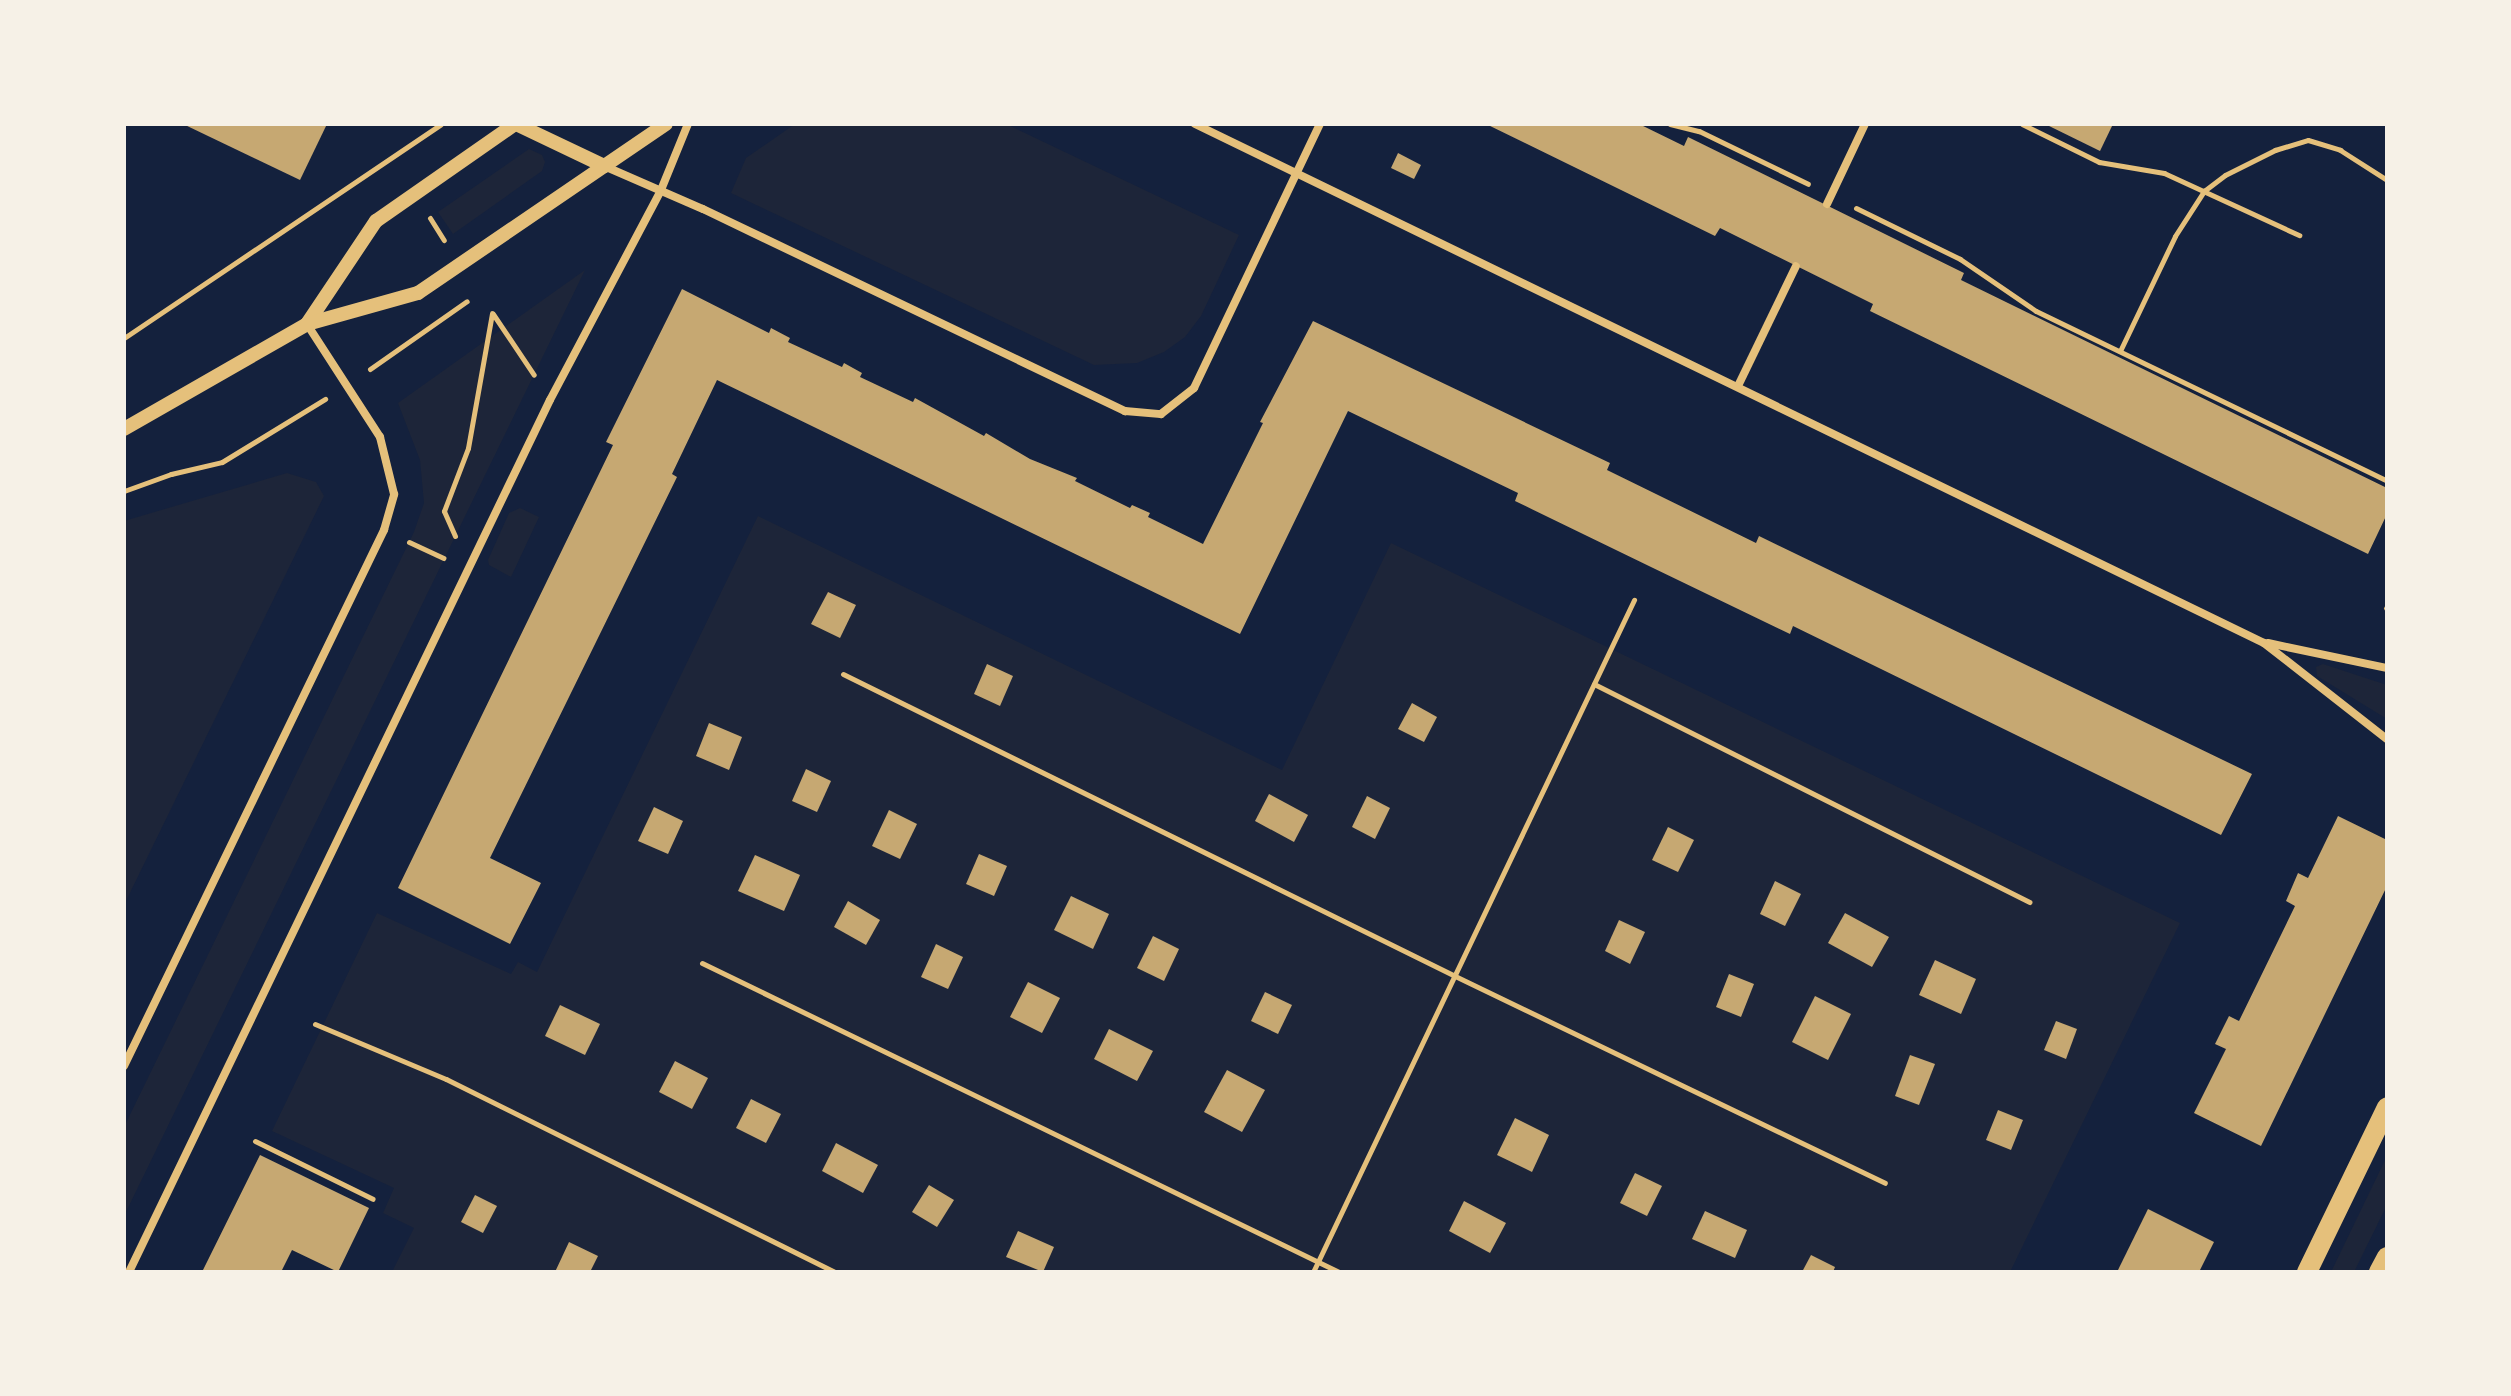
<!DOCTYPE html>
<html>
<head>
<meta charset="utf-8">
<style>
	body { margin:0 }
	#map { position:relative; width:2511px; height:1396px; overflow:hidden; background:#14213d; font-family:Roboto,sans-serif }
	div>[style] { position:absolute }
	.green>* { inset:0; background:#1d2539 }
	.building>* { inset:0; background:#c6a872 }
	.path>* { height:5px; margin:-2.5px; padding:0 2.5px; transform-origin:2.5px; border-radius:2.5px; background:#e5c07b }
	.minor>* { height:8px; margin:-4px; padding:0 4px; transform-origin:4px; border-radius:4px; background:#e5c07b }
	.tertiary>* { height:14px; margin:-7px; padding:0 7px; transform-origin:7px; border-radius:7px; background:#e5c07b }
	.primary>* { height:20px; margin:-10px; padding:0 10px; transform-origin:10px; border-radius:10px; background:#e5c07b }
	span { translate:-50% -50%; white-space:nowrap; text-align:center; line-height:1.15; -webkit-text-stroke:7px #f6f1e7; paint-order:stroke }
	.frame { position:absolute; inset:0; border:126px solid #f6f1e7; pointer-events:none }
</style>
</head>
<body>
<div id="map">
	<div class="green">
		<div style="clip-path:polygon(795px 124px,1006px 124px,1239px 235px,1201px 316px,1185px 337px,1164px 352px,1137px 363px,1094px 365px,731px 193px,746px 158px)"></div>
		<div style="clip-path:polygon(529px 149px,542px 155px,545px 162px,542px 171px,453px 234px,438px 212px)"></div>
		<div style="clip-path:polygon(585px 270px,124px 1216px,124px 1127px,414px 532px,424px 503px,420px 460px,398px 403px)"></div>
		<div style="clip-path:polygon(287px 473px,316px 482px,324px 496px,124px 905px,124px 521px)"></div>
		<div style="clip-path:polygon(520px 508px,539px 517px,511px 577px,489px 565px,488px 560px,509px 513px)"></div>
		<div style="clip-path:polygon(758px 516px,1282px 770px,1391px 543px,2180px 923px,2010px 1272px,392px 1272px,414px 1228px,383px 1213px,394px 1188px,272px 1131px,377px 913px,511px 974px,518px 962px,537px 972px)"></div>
		<div style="clip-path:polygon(2323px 664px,2387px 685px,2387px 719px,2317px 676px,2316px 667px)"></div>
		<div style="clip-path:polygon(2387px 1156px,2387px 1205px,2354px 1272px,2331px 1272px)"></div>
	</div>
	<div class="building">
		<div style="clip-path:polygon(183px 124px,327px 124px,300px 180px)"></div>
		<div style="clip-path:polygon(1486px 124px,1639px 124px,1684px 146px,1688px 137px,1964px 273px,1961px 280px,2387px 488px,2387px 514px,2368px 554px,1870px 311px,1873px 304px,1720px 228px,1715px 236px)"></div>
		<div style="clip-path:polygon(2045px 124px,2113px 124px,2100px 151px)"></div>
		<div style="clip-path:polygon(1398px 153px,1421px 165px,1414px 179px,1391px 168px)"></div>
		<div style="clip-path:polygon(682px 289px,769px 333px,771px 328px,790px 338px,788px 342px,842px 367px,844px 363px,862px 373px,860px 377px,913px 402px,915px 398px,984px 436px,986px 433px,1030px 459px,1077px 478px,1075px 481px,1130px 508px,1132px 505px,1150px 513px,1148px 517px,1203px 544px,1263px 423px,1260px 422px,1313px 321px,1610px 463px,1607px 470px,1756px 543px,1759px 536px,2252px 774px,2221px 835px,1793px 626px,1790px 634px,1651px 567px,1515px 501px,1518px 493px,1348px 411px,1240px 634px,717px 380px,672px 474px,677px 477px,490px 858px,541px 883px,510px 944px,398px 888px,613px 445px,606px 442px)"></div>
		<div style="clip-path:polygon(828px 592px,856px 605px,840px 638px,811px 624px)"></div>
		<div style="clip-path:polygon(987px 664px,1013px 676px,1000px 706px,974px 694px)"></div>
		<div style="clip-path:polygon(1412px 703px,1437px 717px,1424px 742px,1398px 729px)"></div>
		<div style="clip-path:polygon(709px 723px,742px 737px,729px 770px,696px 756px)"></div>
		<div style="clip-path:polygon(806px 769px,831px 781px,817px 812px,792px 801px)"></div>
		<div style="clip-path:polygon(1269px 794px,1308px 815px,1294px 842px,1255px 821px)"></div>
		<div style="clip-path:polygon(1367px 796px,1390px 808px,1375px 839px,1352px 827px)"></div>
		<div style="clip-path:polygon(654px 807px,683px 821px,668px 854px,638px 841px)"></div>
		<div style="clip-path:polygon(889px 810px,917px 824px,900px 859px,872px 846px)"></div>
		<div style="clip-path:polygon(2338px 816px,2387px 840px,2387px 886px,2261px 1146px,2194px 1113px,2226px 1049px,2215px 1044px,2229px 1016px,2239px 1021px,2295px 906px,2286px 901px,2298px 873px,2308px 878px)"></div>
		<div style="clip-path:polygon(1668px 827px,1694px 840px,1678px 872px,1652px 860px)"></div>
		<div style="clip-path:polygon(979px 854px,1007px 866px,994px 896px,966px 884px)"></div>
		<div style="clip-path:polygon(755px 855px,800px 875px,784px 911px,738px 891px)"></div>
		<div style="clip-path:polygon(1775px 881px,1801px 894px,1785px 926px,1760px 914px)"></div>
		<div style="clip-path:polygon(1071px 896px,1109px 914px,1093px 949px,1054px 930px)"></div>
		<div style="clip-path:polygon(848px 901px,880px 920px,866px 945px,834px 927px)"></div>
		<div style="clip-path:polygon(1845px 913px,1889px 937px,1872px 967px,1828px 943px)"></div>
		<div style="clip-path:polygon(1619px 920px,1645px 932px,1630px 964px,1605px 951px)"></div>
		<div style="clip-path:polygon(1153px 936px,1179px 949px,1164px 981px,1137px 968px)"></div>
		<div style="clip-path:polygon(936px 944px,963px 957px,948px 989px,921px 977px)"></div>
		<div style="clip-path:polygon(1935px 960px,1976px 979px,1961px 1014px,1919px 995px)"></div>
		<div style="clip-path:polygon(1729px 974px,1754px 984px,1741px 1017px,1716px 1007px)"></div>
		<div style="clip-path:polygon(1028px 982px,1060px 998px,1042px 1033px,1010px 1017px)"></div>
		<div style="clip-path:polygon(1265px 992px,1292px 1005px,1278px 1034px,1251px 1021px)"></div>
		<div style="clip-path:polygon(1815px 996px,1851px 1014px,1828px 1060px,1792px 1042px)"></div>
		<div style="clip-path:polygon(560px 1005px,600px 1024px,585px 1055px,545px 1036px)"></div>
		<div style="clip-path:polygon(2056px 1021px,2077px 1029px,2066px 1059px,2044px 1050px)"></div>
		<div style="clip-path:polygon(1109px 1029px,1153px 1051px,1137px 1081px,1094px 1059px)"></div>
		<div style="clip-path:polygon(1910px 1055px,1935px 1064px,1919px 1105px,1895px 1096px)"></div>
		<div style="clip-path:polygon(675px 1061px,708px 1078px,692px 1109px,659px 1092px)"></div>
		<div style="clip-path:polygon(1227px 1070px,1265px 1090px,1242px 1132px,1204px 1112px)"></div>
		<div style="clip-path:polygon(751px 1099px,781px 1114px,766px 1143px,736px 1128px)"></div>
		<div style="clip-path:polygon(1998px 1110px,2023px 1120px,2011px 1150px,1986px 1140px)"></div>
		<div style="clip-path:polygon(1515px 1118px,1549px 1135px,1532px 1172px,1497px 1155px)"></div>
		<div style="clip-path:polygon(836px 1143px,878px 1165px,863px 1193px,822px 1171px)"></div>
		<div style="clip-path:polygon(260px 1155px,369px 1208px,338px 1272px,292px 1250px,281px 1272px,202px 1272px)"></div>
		<div style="clip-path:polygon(1635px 1173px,1662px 1186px,1647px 1216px,1620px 1203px)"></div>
		<div style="clip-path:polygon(929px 1185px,954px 1200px,937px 1227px,912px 1212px)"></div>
		<div style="clip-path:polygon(475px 1195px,497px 1206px,483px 1233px,461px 1222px)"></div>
		<div style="clip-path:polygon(1464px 1201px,1506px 1223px,1490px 1253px,1449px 1231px)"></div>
		<div style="clip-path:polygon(2148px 1209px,2214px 1242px,2199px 1272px,2117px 1272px)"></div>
		<div style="clip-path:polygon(1705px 1211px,1747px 1230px,1735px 1258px,1692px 1239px)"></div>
		<div style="clip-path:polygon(1018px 1231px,1054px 1247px,1043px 1272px,1006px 1257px)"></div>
		<div style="clip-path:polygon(569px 1242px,598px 1256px,590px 1272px,555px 1272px)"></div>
		<div style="clip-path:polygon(1811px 1255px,1835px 1267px,1833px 1272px,1802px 1272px)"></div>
	</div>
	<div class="path">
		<div style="left:1670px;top:124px;width:30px;rotate:14deg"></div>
		<div style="left:1699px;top:131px;width:121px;rotate:25.9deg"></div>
		<div style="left:2022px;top:124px;width:86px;rotate:26.3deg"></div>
		<div style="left:2099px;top:162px;width:66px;rotate:9.6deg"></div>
		<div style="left:2164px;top:173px;width:149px;rotate:24.7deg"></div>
		<div style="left:1856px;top:208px;width:116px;rotate:26.1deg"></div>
		<div style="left:1960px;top:259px;width:92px;rotate:34.4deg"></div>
		<div style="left:2036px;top:311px;width:390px;rotate:25.8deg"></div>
		<div style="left:430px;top:218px;width:26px;rotate:58deg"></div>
		<div style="left:493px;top:314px;width:73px;rotate:56.1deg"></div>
		<div style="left:124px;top:338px;width:382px;rotate:-34deg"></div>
		<div style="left:2120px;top:351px;width:127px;rotate:-64.4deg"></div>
		<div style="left:2175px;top:236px;width:54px;rotate:-57.2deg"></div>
		<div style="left:2204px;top:191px;width:26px;rotate:-37deg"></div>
		<div style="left:2225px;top:175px;width:56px;rotate:-26.6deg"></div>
		<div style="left:2275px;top:150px;width:34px;rotate:-17deg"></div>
		<div style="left:2308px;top:140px;width:34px;rotate:17deg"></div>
		<div style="left:2340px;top:150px;width:56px;rotate:32.6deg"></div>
		<div style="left:370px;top:369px;width:118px;rotate:-35deg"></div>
		<div style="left:124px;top:491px;width:50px;rotate:-19.9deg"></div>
		<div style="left:171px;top:474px;width:52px;rotate:-13.2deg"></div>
		<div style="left:222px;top:462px;width:121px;rotate:-31.5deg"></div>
		<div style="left:455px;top:536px;width:27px;rotate:-114deg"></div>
		<div style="left:444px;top:511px;width:67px;rotate:-69.1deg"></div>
		<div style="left:468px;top:448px;width:137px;rotate:-79.9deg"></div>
		<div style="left:409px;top:542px;width:38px;rotate:25deg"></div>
		<div style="left:2386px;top:608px;width:1px;rotate:-45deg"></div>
		<div style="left:843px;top:674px;width:682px;rotate:26.26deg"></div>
		<div style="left:1455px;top:976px;width:477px;rotate:25.7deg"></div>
		<div style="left:1594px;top:684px;width:487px;rotate:26.6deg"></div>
		<div style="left:702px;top:963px;width:708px;rotate:25.88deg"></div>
		<div style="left:315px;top:1024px;width:142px;rotate:22.8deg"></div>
		<div style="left:446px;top:1079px;width:433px;rotate:26.4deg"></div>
		<div style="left:255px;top:1141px;width:131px;rotate:26.2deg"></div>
		<div style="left:1313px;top:1272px;width:745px;rotate:-64.47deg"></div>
	</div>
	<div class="minor">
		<div style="left:1195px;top:124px;width:1188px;rotate:25.9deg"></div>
		<div style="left:2264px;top:643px;width:156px;rotate:38deg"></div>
		<div style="left:604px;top:166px;width:108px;rotate:23.5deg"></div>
		<div style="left:703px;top:209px;width:468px;rotate:25.6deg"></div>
		<div style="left:1125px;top:411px;width:36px;rotate:5deg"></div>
		<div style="left:1161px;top:414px;width:42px;rotate:-38.2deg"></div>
		<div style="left:1194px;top:388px;width:293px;rotate:-64.5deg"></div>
		<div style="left:1827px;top:204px;width:89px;rotate:-64.6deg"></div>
		<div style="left:1738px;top:386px;width:133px;rotate:-64.2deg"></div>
		<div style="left:2268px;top:643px;width:122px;rotate:11.9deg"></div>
		<div style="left:124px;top:1066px;width:596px;rotate:-64.12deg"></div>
		<div style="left:384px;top:530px;width:37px;rotate:-74deg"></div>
		<div style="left:394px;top:494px;width:59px;rotate:-103.8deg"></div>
		<div style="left:380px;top:437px;width:135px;rotate:-122.9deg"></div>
		<div style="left:129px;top:1272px;width:968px;rotate:-64.23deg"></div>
		<div style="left:550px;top:400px;width:238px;rotate:-62.1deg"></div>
		<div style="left:661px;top:190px;width:71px;rotate:-67.8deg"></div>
	</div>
	<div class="tertiary">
		<div style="left:516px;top:124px;width:98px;rotate:25.5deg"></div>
		<div style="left:307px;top:324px;width:124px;rotate:-56.2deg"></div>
		<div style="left:376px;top:221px;width:169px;rotate:-34.9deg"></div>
		<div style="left:124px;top:429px;width:211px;rotate:-29.8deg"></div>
		<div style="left:307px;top:324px;width:115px;rotate:-15.6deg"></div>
		<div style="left:418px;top:293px;width:300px;rotate:-34.3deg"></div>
	</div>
	<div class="primary">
		<div style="left:2307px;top:1272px;width:183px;rotate:-64.1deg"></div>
		<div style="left:2379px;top:1272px;width:17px;rotate:-62deg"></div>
	</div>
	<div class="frame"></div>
</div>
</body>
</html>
